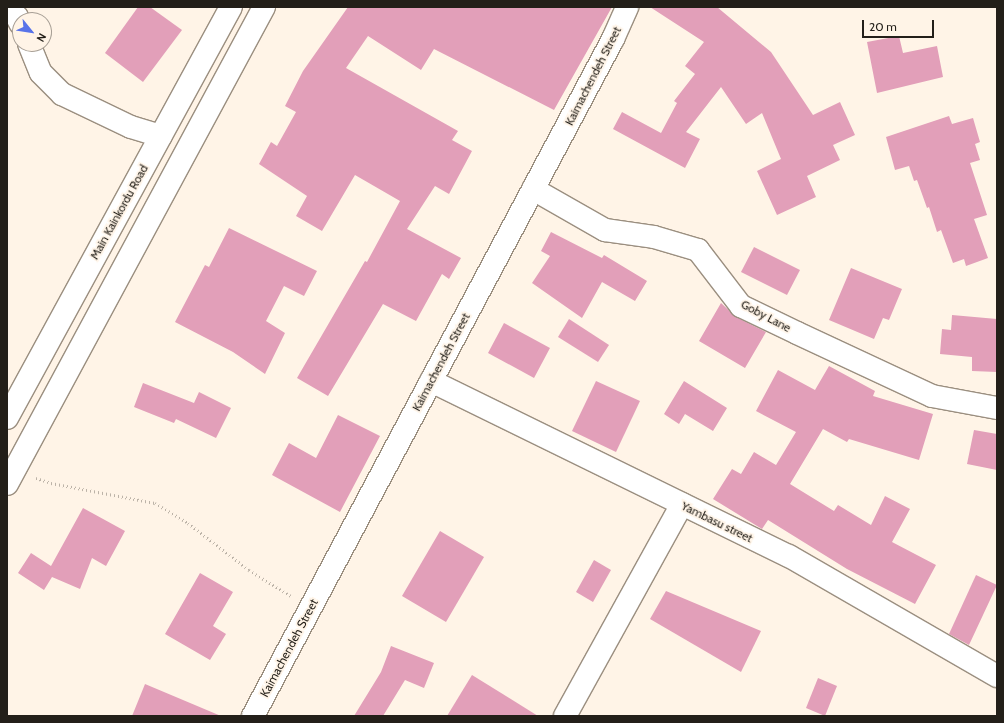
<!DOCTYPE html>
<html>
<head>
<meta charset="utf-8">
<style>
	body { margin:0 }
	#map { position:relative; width:1004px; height:723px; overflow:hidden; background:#fff4e7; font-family:Cabin,sans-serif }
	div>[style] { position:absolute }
	.building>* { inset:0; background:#e29fb9 }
	.path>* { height:2.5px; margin-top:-1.25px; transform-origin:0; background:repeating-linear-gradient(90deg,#bcb3a8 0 1px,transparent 0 4px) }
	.roads { filter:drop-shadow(1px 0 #9b8f80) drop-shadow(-1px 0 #9b8f80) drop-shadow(0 1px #9b8f80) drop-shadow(0 -1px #9b8f80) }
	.minor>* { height:22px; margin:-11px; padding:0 11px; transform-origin:11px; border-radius:11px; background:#fff }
	.major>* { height:22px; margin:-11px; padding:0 11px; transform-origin:11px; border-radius:11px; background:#fff }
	span { translate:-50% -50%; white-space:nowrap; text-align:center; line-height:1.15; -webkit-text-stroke:3.5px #fff4e7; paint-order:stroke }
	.street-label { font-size:12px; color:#231f19 }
	.frame { position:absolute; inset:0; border:8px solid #231f19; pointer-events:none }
	.north { position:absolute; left:12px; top:12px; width:40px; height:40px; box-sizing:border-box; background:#fff4e7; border:1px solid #a79f95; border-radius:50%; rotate:120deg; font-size:11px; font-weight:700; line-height:16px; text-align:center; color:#231f19 }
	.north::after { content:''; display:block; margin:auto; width:14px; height:18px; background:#5873e9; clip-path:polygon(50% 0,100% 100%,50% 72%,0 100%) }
	.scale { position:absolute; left:862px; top:20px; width:72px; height:18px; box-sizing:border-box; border:2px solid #231f19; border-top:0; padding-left:5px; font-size:12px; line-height:14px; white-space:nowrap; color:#231f19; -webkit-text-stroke:3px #fff4e7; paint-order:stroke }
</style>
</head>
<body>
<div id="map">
	<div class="building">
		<div style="clip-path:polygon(138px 7px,150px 7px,182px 30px,143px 82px,105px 53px)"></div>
		<div style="clip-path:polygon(348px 7px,612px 7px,554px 110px,434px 49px,421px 70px,368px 36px,346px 68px,458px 131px,452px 140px,472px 151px,449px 194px,435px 186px,407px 229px,461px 258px,449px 279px,442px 274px,416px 321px,383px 304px,328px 396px,297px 378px,365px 261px,367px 262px,400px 201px,355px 175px,322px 231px,296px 216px,307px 196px,259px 164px,271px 142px,277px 146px,296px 112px,285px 106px,303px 71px)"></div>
		<div style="clip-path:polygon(650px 7px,717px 7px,771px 52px,813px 115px,840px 102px,855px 135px,833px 145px,840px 160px,807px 176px,816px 197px,777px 215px,757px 171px,781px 159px,762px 113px,746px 124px,721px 87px,686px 132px,700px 139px,685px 168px,613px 129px,622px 112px,661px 133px,677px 103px,674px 101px,695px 74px,685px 66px,704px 42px)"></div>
		<div style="clip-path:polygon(899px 36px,903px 53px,937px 46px,943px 77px,877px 93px,867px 42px)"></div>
		<div style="clip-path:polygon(949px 116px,952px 124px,973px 118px,980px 142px,975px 144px,980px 160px,970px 163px,987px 215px,974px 219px,988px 258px,966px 266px,964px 259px,953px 263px,941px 230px,937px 232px,929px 207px,927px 208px,917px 180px,914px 181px,909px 166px,895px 170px,886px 137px)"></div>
		<div style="clip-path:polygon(229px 228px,317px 271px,304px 296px,284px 286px,266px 321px,285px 333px,265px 374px,233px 352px,175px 322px,205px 265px,209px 267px)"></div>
		<div style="clip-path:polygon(551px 232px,602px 258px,604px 255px,647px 281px,635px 301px,602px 282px,582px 318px,532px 283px,550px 256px,541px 251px)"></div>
		<div style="clip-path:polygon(754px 247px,800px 270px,787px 295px,741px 272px)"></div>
		<div style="clip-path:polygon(851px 268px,902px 289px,889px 320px,883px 318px,874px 339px,829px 320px)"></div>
		<div style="clip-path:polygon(721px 303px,736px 317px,766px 332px,745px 368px,699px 341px)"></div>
		<div style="clip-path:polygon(952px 315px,997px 319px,997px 372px,972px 371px,972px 357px,940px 354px,942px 329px,951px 330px)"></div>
		<div style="clip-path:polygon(569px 319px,609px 345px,598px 362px,558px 337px)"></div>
		<div style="clip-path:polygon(504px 323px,550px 348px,534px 378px,488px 353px)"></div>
		<div style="clip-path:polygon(829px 366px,875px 391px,873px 396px,933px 414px,919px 460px,849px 439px,847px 442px,823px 429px,790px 484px,834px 511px,838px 505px,871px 525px,885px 496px,910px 509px,892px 542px,936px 565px,915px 604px,847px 569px,768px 520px,762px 529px,713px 499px,732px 469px,741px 474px,754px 452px,776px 465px,796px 432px,756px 411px,778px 370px,815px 390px)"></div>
		<div style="clip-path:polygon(596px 381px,640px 401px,616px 452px,572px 431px)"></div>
		<div style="clip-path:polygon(684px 381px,727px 408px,713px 431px,685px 414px,679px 424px,664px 414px)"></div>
		<div style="clip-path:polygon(143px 383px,194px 403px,199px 392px,231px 408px,216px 438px,176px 419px,174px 423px,134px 407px)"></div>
		<div style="clip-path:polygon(338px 415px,380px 436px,340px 512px,272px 475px,289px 443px,316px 458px)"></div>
		<div style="clip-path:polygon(974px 430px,997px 434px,997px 470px,967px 464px)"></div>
		<div style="clip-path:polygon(83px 508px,125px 531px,106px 566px,92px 558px,80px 589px,52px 577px,44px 590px,18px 573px,31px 553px,51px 566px)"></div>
		<div style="clip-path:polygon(440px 531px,484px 557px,446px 622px,402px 596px)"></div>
		<div style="clip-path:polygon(594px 560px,611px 570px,593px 602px,576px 592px)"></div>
		<div style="clip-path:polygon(200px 573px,233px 592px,213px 626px,226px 634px,210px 660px,165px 634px)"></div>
		<div style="clip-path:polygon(976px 575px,997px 585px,969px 645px,949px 634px)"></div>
		<div style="clip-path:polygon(666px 591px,761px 631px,741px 672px,650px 619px)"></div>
		<div style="clip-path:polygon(391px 646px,434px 663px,424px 688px,405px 680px,383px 716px,354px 716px,381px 672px)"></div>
		<div style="clip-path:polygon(472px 675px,538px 716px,447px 716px)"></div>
		<div style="clip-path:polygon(818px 678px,837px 686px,825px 716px,806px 708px)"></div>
		<div style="clip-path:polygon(145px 684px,221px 716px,132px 716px)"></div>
	</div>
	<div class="path">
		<div style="left:36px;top:478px;width:16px;rotate:18deg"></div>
		<div style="left:51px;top:483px;width:106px;rotate:10.9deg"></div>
		<div style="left:155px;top:503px;width:39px;rotate:31deg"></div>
		<div style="left:188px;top:523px;width:77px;rotate:37.6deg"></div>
		<div style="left:249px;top:570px;width:49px;rotate:31.8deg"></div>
	</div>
	<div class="roads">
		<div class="minor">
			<div style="left:7px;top:8px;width:13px;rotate:42deg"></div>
			<div style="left:17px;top:17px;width:7px;rotate:63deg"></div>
			<div style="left:29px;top:44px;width:31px;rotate:68deg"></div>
			<div style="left:41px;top:73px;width:30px;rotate:45deg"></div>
			<div style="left:62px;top:94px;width:76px;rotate:25.6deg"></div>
			<div style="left:131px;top:127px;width:31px;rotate:17deg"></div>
			<div style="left:533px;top:189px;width:83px;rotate:29.7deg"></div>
			<div style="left:605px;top:230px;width:49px;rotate:8.1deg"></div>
			<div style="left:654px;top:237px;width:46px;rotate:16.5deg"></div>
			<div style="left:698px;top:250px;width:71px;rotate:52.5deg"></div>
			<div style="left:741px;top:306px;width:62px;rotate:25.7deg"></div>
			<div style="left:797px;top:333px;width:149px;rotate:25deg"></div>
			<div style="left:932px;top:396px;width:66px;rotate:10.5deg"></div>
			<div style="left:431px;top:381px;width:398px;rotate:26.1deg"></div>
			<div style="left:789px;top:556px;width:240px;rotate:30deg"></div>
			<div style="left:253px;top:716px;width:767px;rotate:-62deg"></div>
			<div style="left:613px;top:39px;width:35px;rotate:-66deg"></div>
			<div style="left:565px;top:716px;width:242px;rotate:-61.1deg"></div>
		</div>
		<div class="major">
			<div style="left:7px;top:418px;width:468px;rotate:-61.4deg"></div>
			<div style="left:7px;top:484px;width:542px;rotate:-61.68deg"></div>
		</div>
	</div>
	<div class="street-label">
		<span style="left:593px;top:76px;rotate:-63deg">Kaimachendeh Street</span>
		<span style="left:119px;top:212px;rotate:-61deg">Main Kainkordu Road</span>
		<span style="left:766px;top:316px;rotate:28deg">Goby Lane</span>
		<span style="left:441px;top:362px;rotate:-62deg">Kaimachendeh Street</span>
		<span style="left:717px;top:522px;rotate:26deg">Yambasu street</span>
		<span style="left:289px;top:648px;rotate:-62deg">Kaimachendeh Street</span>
	</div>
	<div class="frame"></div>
	<div class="north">N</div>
	<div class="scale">20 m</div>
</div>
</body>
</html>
